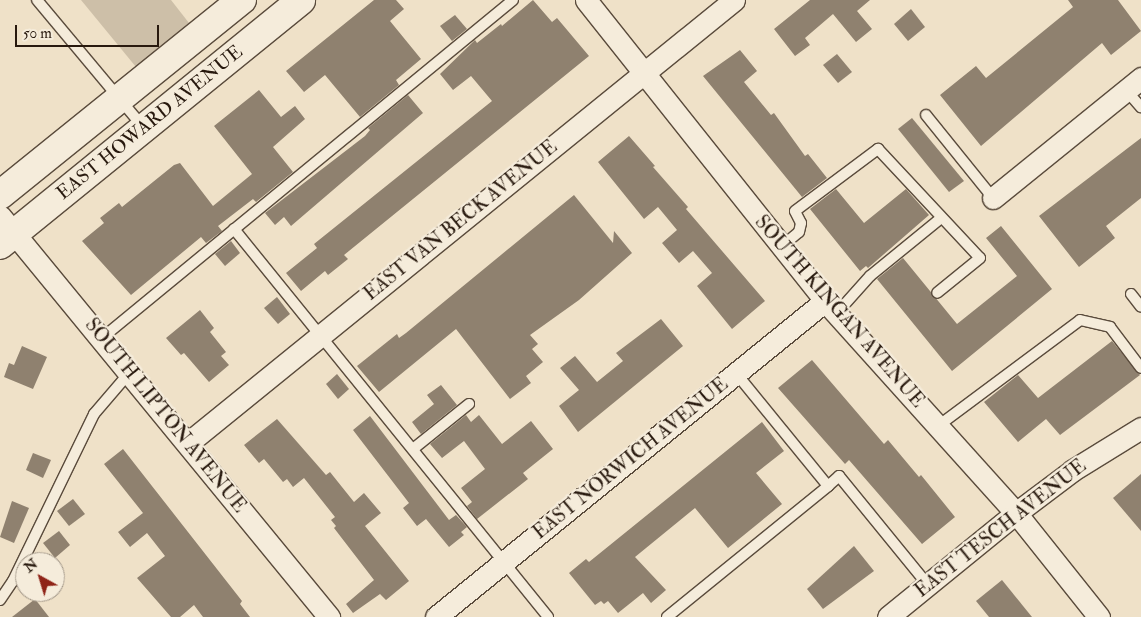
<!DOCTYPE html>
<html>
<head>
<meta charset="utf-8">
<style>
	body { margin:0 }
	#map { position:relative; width:1141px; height:617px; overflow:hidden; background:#efe1c8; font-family:"IM FELL Double Pica",serif }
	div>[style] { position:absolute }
	.green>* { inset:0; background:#cdbfa8 }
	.building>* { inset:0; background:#8f816f }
	.roads { filter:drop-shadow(1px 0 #5a4b3c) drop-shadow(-1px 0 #5a4b3c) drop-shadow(0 1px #5a4b3c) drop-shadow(0 -1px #5a4b3c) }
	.lane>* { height:10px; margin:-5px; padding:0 5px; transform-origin:5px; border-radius:5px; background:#f5ecdb }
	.street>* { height:21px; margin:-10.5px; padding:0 10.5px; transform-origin:10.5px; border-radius:10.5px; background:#f5ecdb }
	.secondary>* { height:28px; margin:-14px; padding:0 14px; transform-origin:14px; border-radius:14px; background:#f5ecdb }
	span { translate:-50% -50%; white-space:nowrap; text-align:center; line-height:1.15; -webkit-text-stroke:4.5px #f5ecdb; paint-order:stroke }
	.street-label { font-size:19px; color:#28190e }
	.north { position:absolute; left:15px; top:552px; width:50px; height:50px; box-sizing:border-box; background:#f5ecdb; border:1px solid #a39889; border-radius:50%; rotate:321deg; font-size:14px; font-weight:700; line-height:20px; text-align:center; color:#28190e }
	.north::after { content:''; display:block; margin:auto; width:18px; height:22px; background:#8f2418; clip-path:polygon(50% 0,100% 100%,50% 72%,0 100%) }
	.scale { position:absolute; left:15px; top:25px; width:144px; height:22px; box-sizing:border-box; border:2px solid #28190e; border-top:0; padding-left:6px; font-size:15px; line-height:18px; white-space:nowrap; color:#28190e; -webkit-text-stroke:4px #f5ecdb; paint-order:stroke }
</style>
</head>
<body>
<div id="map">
	<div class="green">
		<div style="clip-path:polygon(81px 0,171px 0,189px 23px,136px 67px)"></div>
	</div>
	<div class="building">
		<div style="clip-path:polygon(374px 0,396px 0,404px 9px,390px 21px,421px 59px,396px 80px,399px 85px,360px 117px,325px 75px,304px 92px,286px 71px)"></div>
		<div style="clip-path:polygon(533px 0,552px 22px,557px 18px,589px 56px,344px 255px,348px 259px,328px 275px,325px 271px,301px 291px,286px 273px,317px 248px,314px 244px,492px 101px,471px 76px,453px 90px,440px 74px,475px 40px,477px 43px,501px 24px,502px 26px)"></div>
		<div style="clip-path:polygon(810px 0,870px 0,857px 11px,872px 29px,856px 42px,833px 14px,805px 38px,810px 45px,795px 56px,774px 29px)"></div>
		<div style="clip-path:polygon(1068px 0,1118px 0,1141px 31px,1111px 55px,1102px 43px,981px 146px,940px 95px,976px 66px,986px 78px,1073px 7px)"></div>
		<div style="clip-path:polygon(911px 9px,925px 27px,908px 41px,894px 24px)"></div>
		<div style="clip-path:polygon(455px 15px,467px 29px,452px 41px,440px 26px)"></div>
		<div style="clip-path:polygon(740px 50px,757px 71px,744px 82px,771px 115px,774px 113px,805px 156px,808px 154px,827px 178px,802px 197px,703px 76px)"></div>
		<div style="clip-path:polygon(837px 54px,852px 72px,838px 83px,823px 65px)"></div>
		<div style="clip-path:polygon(259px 90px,281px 117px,295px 106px,305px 119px,273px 147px,293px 172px,256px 202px,253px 199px,218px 226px,222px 231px,206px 243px,201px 237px,131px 295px,82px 241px,104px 223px,100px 218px,119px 203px,122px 207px,174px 165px,180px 163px,213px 206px,252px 174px,214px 126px)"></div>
		<div style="clip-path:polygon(408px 95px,423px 113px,291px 226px,284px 217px,275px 225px,265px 213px,365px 136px,370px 130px,368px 128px)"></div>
		<div style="clip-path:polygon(912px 118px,964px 181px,949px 192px,898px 129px)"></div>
		<div style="clip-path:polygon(629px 136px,655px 166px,653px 167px,688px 207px,686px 209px,765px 301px,732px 329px,697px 286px,712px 273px,693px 251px,679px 263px,662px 243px,677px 230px,658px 207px,644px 219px,598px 162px)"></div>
		<div style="clip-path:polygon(1141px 138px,1141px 198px,1106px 226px,1115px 238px,1079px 267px,1039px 216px)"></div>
		<div style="clip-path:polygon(836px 189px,864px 223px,906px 189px,929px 215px,868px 268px,866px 266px,860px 271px,810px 209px)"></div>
		<div style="clip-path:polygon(574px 195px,613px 243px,614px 231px,632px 253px,579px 300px,530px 335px,538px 344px,532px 349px,543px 362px,526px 376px,531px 383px,510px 399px,456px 329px,379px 392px,357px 366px,397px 334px,399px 338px,406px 333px)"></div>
		<div style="clip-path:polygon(1001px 226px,1052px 289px,952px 371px,877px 279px,903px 258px,957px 324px,1017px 276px,986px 238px)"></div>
		<div style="clip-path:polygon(231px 241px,240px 253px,225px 266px,215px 254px)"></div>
		<div style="clip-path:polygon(277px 297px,290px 314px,278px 324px,264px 308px)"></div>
		<div style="clip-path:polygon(200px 310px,214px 328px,210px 332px,226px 352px,221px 356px,229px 365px,209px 382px,184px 353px,181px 355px,166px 338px)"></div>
		<div style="clip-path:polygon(661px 319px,683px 346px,578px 432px,559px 406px,579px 390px,560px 368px,575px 356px,597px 382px,623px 361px,616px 353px)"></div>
		<div style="clip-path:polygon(1112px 341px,1140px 375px,1060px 435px,1046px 419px,1018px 442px,984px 402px,1018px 375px,1038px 398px)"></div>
		<div style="clip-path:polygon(22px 346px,47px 357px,33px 389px,4px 377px,9px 363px,14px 365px)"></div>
		<div style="clip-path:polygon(812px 360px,884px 444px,888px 440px,919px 477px,921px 475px,955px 517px,922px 544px,849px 460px,845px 464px,778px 388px)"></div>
		<div style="clip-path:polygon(337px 374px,349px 389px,338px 399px,326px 384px)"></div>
		<div style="clip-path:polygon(441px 385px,457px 405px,421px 434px,412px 422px,434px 404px,427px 395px)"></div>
		<div style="clip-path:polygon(466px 415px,471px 422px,479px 415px,502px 444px,531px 421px,553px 449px,523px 473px,528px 479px,477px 519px,467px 506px,472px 502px,461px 488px,485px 469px,464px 441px,442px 458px,430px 444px)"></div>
		<div style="clip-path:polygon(370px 416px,449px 520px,456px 515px,467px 527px,461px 532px,464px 535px,449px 547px,426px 519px,417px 526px,403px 508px,409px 503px,353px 430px)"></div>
		<div style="clip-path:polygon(277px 419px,326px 475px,330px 472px,354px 502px,364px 493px,381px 513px,365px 526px,409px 581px,386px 600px,380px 594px,353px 613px,346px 604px,374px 580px,334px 528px,336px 526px,331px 520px,335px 517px,304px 478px,293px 487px,287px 479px,283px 482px,264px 459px,259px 463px,244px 445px)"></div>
		<div style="clip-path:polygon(762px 422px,784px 451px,756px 473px,782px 504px,728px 548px,695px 508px,635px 557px,666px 590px,651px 603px,643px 593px,618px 613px,608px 601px,604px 604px,601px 601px,595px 605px,569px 573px,586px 559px,589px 562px)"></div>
		<div style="clip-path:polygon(123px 449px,242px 601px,240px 604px,250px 617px,203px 617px,194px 605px,180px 617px,171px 617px,137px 578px,165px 556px,147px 533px,130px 547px,118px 532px,143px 513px,104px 464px)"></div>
		<div style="clip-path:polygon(33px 453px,51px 460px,43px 478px,26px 470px)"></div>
		<div style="clip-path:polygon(1141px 474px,1141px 531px,1113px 498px)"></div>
		<div style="clip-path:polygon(73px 499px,85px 514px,69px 526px,57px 511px)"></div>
		<div style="clip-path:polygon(12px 501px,29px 508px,14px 543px,0 537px)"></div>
		<div style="clip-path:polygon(59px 531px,70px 545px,55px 558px,43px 543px)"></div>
		<div style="clip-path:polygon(854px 546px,874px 571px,823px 609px,807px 589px)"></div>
		<div style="clip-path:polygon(1002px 580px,1032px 617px,989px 617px,976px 601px)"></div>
		<div style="clip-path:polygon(35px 599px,49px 617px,12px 617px)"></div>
	</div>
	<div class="roads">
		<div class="lane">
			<div style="left:37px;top:0;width:167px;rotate:50.1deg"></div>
			<div style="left:1126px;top:90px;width:23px;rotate:49deg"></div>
			<div style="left:926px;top:115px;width:107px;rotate:51.1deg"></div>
			<div style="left:234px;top:229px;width:499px;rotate:51deg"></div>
			<div style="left:781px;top:247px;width:23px;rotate:-40deg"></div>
			<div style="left:799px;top:232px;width:9px;rotate:-77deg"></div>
			<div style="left:801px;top:223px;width:13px;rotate:-117deg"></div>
			<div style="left:795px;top:211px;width:104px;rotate:-36.8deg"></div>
			<div style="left:878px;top:149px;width:149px;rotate:46.9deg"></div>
			<div style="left:980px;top:258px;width:55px;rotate:140.9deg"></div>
			<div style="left:1131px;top:294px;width:16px;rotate:52deg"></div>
			<div style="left:836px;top:314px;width:51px;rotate:-48.2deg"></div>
			<div style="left:870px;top:276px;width:92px;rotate:-39.2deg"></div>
			<div style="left:102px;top:338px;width:532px;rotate:-39.43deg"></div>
			<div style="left:938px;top:426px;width:177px;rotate:-36.7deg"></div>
			<div style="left:1080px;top:320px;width:31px;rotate:13deg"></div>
			<div style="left:1110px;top:327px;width:51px;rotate:52.9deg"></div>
			<div style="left:413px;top:449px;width:72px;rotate:-38.8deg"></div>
			<div style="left:828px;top:486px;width:15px;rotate:-42deg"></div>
			<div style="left:839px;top:476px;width:141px;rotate:50.8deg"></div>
			<div style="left:0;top:600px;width:23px;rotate:-56deg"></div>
			<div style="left:13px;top:581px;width:186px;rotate:-64.1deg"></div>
			<div style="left:94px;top:414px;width:55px;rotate:-49.4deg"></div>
			<div style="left:667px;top:617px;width:208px;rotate:-39.1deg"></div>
			<div style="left:828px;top:486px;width:146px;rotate:-129.2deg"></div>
		</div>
		<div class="street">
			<div style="left:586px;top:0;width:384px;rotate:51.5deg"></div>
			<div style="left:825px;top:301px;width:285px;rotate:48deg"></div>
			<div style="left:1016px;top:513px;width:133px;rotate:51.4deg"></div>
			<div style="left:993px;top:198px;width:191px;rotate:-39deg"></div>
			<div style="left:0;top:216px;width:519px;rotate:50.63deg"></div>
			<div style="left:188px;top:443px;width:703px;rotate:-39.05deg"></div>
			<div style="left:436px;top:617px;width:501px;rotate:-39.09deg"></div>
			<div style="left:888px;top:617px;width:165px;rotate:-39.1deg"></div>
			<div style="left:1016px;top:513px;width:71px;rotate:-37deg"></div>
			<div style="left:1073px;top:470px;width:80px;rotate:-31.7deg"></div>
		</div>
		<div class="secondary">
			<div style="left:0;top:195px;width:311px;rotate:-38.9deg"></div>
			<div style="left:0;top:245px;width:388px;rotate:-39.1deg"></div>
		</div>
	</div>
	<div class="street-label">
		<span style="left:150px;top:123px;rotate:-39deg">EAST HOWARD AVENUE</span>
		<span style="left:461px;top:221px;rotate:-39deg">EAST VAN BECK AVENUE</span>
		<span style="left:839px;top:312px;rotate:49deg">SOUTH KINGAN AVENUE</span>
		<span style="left:165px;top:416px;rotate:51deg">SOUTH LIPTON AVENUE</span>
		<span style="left:631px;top:459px;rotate:-39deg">EAST NORWICH AVENUE</span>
		<span style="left:1001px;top:529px;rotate:-38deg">EAST TESCH AVENUE</span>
	</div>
	<div class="north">N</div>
	<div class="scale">50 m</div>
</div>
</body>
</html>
